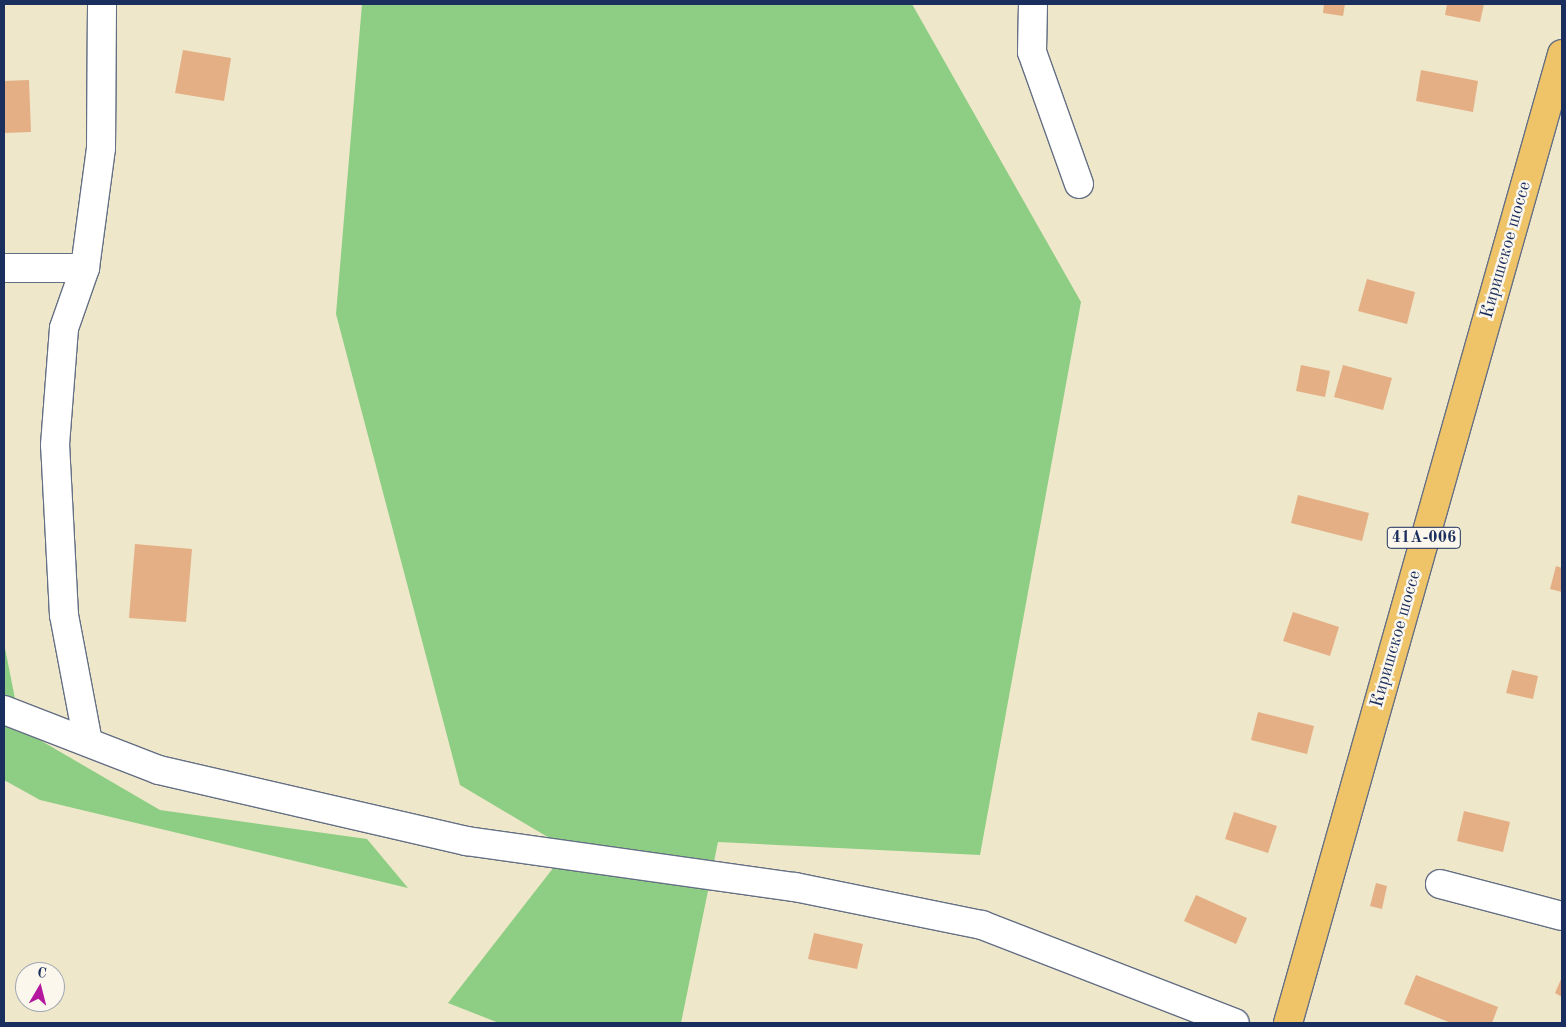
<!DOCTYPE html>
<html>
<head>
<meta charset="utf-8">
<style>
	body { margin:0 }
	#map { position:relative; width:1566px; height:1027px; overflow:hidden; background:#eee7ca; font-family:"Old Standard TT",serif }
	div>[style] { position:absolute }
	.green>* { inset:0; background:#8ece84 }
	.building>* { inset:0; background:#e4af85 }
	.roads { filter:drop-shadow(1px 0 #656f84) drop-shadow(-1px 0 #656f84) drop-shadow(0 1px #656f84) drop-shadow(0 -1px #656f84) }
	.minor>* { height:28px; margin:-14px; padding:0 14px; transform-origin:14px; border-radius:14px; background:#fff }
	.major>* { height:28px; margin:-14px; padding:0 14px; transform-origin:14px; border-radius:14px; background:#efc469 }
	span { translate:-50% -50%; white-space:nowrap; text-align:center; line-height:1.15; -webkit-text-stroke:5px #fbf7ec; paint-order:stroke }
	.shield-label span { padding:1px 4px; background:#fbf7ec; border:1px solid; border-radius:4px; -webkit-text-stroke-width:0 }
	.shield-label { font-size:16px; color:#1b2f5e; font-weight:700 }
	.street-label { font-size:18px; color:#1b2f5e }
	.frame { position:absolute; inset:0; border:5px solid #1b2f5e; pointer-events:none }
	.north { position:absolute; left:15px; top:962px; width:50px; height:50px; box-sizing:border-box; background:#fbf7ec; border:1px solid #a1a7b3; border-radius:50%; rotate:8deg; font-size:14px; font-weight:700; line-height:20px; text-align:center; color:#1b2f5e }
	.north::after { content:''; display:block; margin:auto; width:18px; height:22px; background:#b5179e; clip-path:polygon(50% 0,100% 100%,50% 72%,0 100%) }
</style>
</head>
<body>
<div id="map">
	<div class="green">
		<div style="clip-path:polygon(362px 4px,912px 4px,1081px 302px,980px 855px,718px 842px,681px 1023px,499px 1023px,448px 1003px,568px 849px,460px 785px,336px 314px)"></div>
		<div style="clip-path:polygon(4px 643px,21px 729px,160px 810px,367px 839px,408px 888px,40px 800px,4px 780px)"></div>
	</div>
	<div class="building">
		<div style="clip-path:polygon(1324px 4px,1345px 4px,1343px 16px,1323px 13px)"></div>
		<div style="clip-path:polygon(1447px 4px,1484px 4px,1480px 22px,1445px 15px)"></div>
		<div style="clip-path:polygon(183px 50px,231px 58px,224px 101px,175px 93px)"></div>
		<div style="clip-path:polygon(1421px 70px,1478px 81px,1473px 112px,1416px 101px)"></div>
		<div style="clip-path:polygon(29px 80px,31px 132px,4px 133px,4px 81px)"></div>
		<div style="clip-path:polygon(1367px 279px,1415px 292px,1407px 324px,1358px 311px)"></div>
		<div style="clip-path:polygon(1301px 365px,1330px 371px,1325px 397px,1296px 391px)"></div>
		<div style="clip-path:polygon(1343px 365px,1392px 378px,1383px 410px,1334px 397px)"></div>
		<div style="clip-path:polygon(1298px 495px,1369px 513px,1362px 541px,1291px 523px)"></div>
		<div style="clip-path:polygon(135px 544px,192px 549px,186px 622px,129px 618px)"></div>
		<div style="clip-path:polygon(1556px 566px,1562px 568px,1562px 592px,1550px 589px)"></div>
		<div style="clip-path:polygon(1293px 612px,1339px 627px,1330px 656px,1283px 641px)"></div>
		<div style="clip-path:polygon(1512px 670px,1538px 676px,1533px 699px,1506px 693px)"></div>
		<div style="clip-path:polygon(1258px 712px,1314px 726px,1307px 754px,1251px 740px)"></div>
		<div style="clip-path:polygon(1464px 811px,1510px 822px,1503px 852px,1457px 841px)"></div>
		<div style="clip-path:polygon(1234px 812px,1277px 826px,1268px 853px,1225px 839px)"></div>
		<div style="clip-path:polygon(1376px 883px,1387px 886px,1382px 909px,1370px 906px)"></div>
		<div style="clip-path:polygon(1196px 895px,1247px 918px,1236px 944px,1184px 921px)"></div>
		<div style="clip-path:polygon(814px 933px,863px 944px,857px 969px,808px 959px)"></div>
		<div style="clip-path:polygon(1416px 975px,1498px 1007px,1492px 1023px,1451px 1023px,1404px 1004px)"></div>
		<div style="clip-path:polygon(1562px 977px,1562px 997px,1555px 993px)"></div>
	</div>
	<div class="roads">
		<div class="minor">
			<div style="left:1033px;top:4px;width:48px;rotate:91.2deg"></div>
			<div style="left:1032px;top:52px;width:140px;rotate:70.4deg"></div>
			<div style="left:4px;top:268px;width:81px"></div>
			<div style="left:4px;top:710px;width:166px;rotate:21.2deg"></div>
			<div style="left:159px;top:770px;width:316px;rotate:13deg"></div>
			<div style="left:467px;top:841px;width:331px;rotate:8deg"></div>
			<div style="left:795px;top:887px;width:191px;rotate:11.5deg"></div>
			<div style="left:982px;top:925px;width:271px;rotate:21.2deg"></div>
			<div style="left:88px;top:742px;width:129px;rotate:-100.7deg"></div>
			<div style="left:64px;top:615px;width:170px;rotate:-93deg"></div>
			<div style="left:55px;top:445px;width:117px;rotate:-85.6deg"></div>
			<div style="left:64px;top:328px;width:64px;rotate:-70.7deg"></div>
			<div style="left:85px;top:268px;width:121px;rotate:-82.4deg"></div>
			<div style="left:101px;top:148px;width:144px;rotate:-89.6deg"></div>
			<div style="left:1440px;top:884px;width:126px;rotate:14.7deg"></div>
		</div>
		<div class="major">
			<div style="left:1288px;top:1023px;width:1007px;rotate:-74.21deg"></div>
		</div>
	</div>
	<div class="shield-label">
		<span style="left:1424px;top:538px">41А-006</span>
	</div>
	<div class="street-label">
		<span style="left:1506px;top:250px;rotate:-74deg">Киришское шоссе</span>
		<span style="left:1396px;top:639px;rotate:-74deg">Киришское шоссе</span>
	</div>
	<div class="frame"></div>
	<div class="north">С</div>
</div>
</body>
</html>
